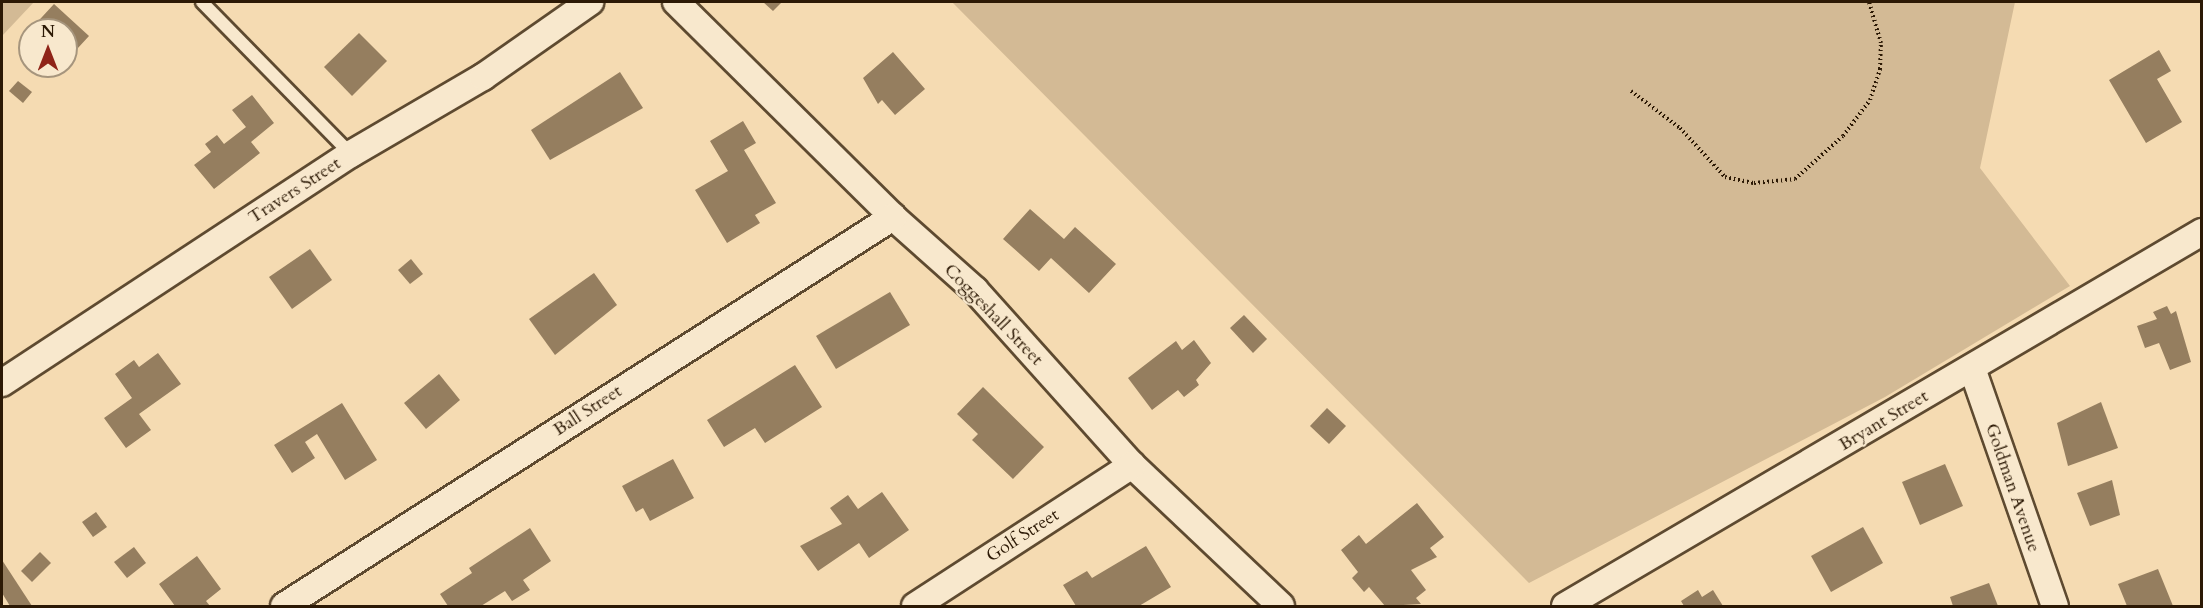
<!DOCTYPE html>
<html>
<head>
<meta charset="utf-8">
<style>
	body { margin:0 }
	#map { position:relative; width:2203px; height:608px; overflow:hidden; background:#f5dbb2; font-family:Cardo,serif }
	div>[style] { position:absolute }
	.green>* { inset:0; background:#d3ba95 }
	.building>* { inset:0; background:#957e5f }
	.path>* { height:4px; margin-top:-2px; transform-origin:0; background:repeating-linear-gradient(90deg,#2c1905 0 1.5px,transparent 0 4.5px) }
	.roads { filter:drop-shadow(2px 0 #5e4a30) drop-shadow(-2px 0 #5e4a30) drop-shadow(0 2px #5e4a30) drop-shadow(0 -2px #5e4a30) }
	.lane>* { height:12px; margin:-6px; padding:0 6px; transform-origin:6px; border-radius:6px; background:#f8e8cd }
	.street>* { height:26px; margin:-13px; padding:0 13px; transform-origin:13px; border-radius:13px; background:#f8e8cd }
	span { translate:-50% -50%; white-space:nowrap; text-align:center; line-height:1.15; -webkit-text-stroke:4.5px #f8e8cd; paint-order:stroke }
	.street-label { font-size:18px; color:#2c1905 }
	.frame { position:absolute; inset:0; border:3px solid #2c1905; pointer-events:none }
	.north { position:absolute; left:18px; top:18px; width:60px; height:60px; box-sizing:border-box; background:#f8e8cd; border:2px solid #a6957d; border-radius:50%; rotate:0deg; font-size:16px; font-weight:700; line-height:24px; text-align:center; color:#2c1905 }
	.north::after { content:''; display:block; margin:auto; width:21px; height:27px; background:#8f2418; clip-path:polygon(50% 0,100% 100%,50% 72%,0 100%) }
</style>
</head>
<body>
<div id="map">
	<div class="green">
		<div style="clip-path:polygon(2px 2px,34px 2px,2px 36px)"></div>
		<div style="clip-path:polygon(952px 2px,2015px 2px,1980px 168px,2070px 286px,1885px 397px,1529px 583px)"></div>
	</div>
	<div class="building">
		<div style="clip-path:polygon(763px 2px,782px 2px,773px 11px)"></div>
		<div style="clip-path:polygon(54px 4px,89px 36px,66px 61px,66px 30px,30px 30px)"></div>
		<div style="clip-path:polygon(359px 33px,387px 61px,352px 96px,324px 67px)"></div>
		<div style="clip-path:polygon(2159px 50px,2171px 71px,2157px 79px,2182px 122px,2146px 143px,2109px 80px)"></div>
		<div style="clip-path:polygon(893px 52px,925px 89px,895px 115px,882px 100px,878px 104px,863px 78px)"></div>
		<div style="clip-path:polygon(620px 72px,643px 108px,550px 160px,531px 130px)"></div>
		<div style="clip-path:polygon(18px 81px,32px 92px,23px 103px,9px 91px)"></div>
		<div style="clip-path:polygon(252px 95px,274px 123px,251px 142px,260px 153px,214px 189px,194px 165px,211px 152px,205px 144px,217px 135px,224px 144px,246px 127px,232px 110px)"></div>
		<div style="clip-path:polygon(743px 121px,756px 143px,744px 150px,776px 203px,755px 215px,760px 223px,727px 243px,695px 190px,728px 171px,710px 141px)"></div>
		<div style="clip-path:polygon(1030px 209px,1064px 239px,1075px 227px,1116px 264px,1089px 293px,1051px 258px,1039px 271px,1003px 239px)"></div>
		<div style="clip-path:polygon(310px 249px,332px 280px,292px 309px,269px 277px)"></div>
		<div style="clip-path:polygon(411px 259px,423px 274px,410px 284px,398px 270px)"></div>
		<div style="clip-path:polygon(594px 273px,617px 305px,555px 355px,529px 319px)"></div>
		<div style="clip-path:polygon(890px 292px,910px 325px,836px 369px,816px 336px)"></div>
		<div style="clip-path:polygon(2167px 306px,2171px 314px,2176px 311px,2191px 362px,2170px 370px,2159px 343px,2145px 348px,2137px 326px,2157px 319px,2153px 312px)"></div>
		<div style="clip-path:polygon(1244px 315px,1267px 339px,1253px 353px,1230px 328px)"></div>
		<div style="clip-path:polygon(1194px 340px,1211px 363px,1196px 380px,1199px 385px,1184px 397px,1178px 390px,1152px 410px,1128px 378px,1176px 341px,1182px 350px)"></div>
		<div style="clip-path:polygon(158px 353px,181px 384px,139px 414px,151px 430px,126px 448px,104px 418px,132px 398px,115px 374px,134px 360px,139px 367px)"></div>
		<div style="clip-path:polygon(795px 365px,822px 407px,765px 443px,755px 428px,724px 447px,707px 420px)"></div>
		<div style="clip-path:polygon(439px 374px,460px 400px,426px 429px,404px 403px)"></div>
		<div style="clip-path:polygon(983px 387px,1044px 447px,1013px 479px,972px 440px,978px 434px,957px 414px)"></div>
		<div style="clip-path:polygon(2101px 402px,2118px 448px,2068px 466px,2057px 423px)"></div>
		<div style="clip-path:polygon(342px 403px,377px 460px,345px 480px,317px 434px,305px 442px,315px 458px,292px 473px,274px 445px)"></div>
		<div style="clip-path:polygon(1327px 408px,1346px 426px,1329px 444px,1310px 426px)"></div>
		<div style="clip-path:polygon(673px 459px,694px 498px,650px 521px,643px 508px,636px 512px,622px 486px)"></div>
		<div style="clip-path:polygon(1945px 464px,1963px 506px,1920px 525px,1902px 482px)"></div>
		<div style="clip-path:polygon(2112px 480px,2120px 515px,2090px 526px,2077px 493px)"></div>
		<div style="clip-path:polygon(882px 492px,909px 530px,869px 558px,859px 543px,818px 571px,800px 546px,842px 524px,830px 508px,848px 495px,858px 509px)"></div>
		<div style="clip-path:polygon(1417px 503px,1444px 537px,1430px 548px,1437px 557px,1411px 570px,1426px 590px,1416px 598px,1421px 604px,1385px 606px,1369px 587px,1364px 592px,1352px 578px,1358px 572px,1341px 550px,1359px 535px,1366px 544px)"></div>
		<div style="clip-path:polygon(96px 512px,107px 527px,93px 537px,82px 522px)"></div>
		<div style="clip-path:polygon(1863px 527px,1883px 563px,1831px 592px,1811px 556px)"></div>
		<div style="clip-path:polygon(530px 528px,551px 561px,523px 580px,530px 590px,512px 601px,505px 591px,481px 606px,448px 606px,440px 594px,472px 573px,469px 568px)"></div>
		<div style="clip-path:polygon(1146px 546px,1171px 587px,1139px 606px,1076px 606px,1063px 585px,1087px 571px,1092px 578px)"></div>
		<div style="clip-path:polygon(134px 547px,146px 563px,127px 578px,114px 562px)"></div>
		<div style="clip-path:polygon(40px 552px,51px 563px,32px 582px,21px 571px)"></div>
		<div style="clip-path:polygon(197px 556px,221px 589px,206px 601px,210px 606px,175px 606px,159px 584px)"></div>
		<div style="clip-path:polygon(2px 560px,32px 606px,10px 606px,2px 593px)"></div>
		<div style="clip-path:polygon(2158px 569px,2173px 606px,2127px 606px,2118px 584px)"></div>
		<div style="clip-path:polygon(1989px 583px,1998px 606px,1953px 606px,1950px 597px)"></div>
		<div style="clip-path:polygon(1698px 590px,1702px 597px,1713px 590px,1723px 606px,1684px 606px,1681px 601px)"></div>
	</div>
	<div class="path">
		<div style="left:1631px;top:91px;width:61px;rotate:37.1deg"></div>
		<div style="left:1680px;top:128px;width:67px;rotate:47.4deg"></div>
		<div style="left:1725px;top:177px;width:30px;rotate:12deg"></div>
		<div style="left:1754px;top:183px;width:41px;rotate:-5.6deg"></div>
		<div style="left:1795px;top:179px;width:64px;rotate:-41.9deg"></div>
		<div style="left:1843px;top:136px;width:45px;rotate:-53.1deg"></div>
		<div style="left:1870px;top:100px;width:33px;rotate:-72deg"></div>
		<div style="left:1880px;top:69px;width:26px;rotate:-88deg"></div>
		<div style="left:1881px;top:43px;width:43px;rotate:-106.3deg"></div>
	</div>
	<div class="roads">
		<div class="lane">
			<div style="left:202px;top:2px;width:213px;rotate:45.6deg"></div>
		</div>
		<div class="street">
			<div style="left:676px;top:2px;width:305px;rotate:44.7deg"></div>
			<div style="left:893px;top:217px;width:110px;rotate:41.7deg"></div>
			<div style="left:975px;top:290px;width:235px;rotate:48.1deg"></div>
			<div style="left:1132px;top:465px;width:205px;rotate:43.4deg"></div>
			<div style="left:1972px;top:368px;width:252px;rotate:70.8deg"></div>
			<div style="left:2px;top:383px;width:417px;rotate:-33.3deg"></div>
			<div style="left:351px;top:154px;width:153px;rotate:-30.3deg"></div>
			<div style="left:483px;top:77px;width:131px;rotate:-35deg"></div>
			<div style="left:284px;top:606px;width:723px;rotate:-32.57deg"></div>
			<div style="left:915px;top:606px;width:259px;rotate:-33deg"></div>
			<div style="left:1565px;top:606px;width:739px;rotate:-30.42deg"></div>
		</div>
	</div>
	<div class="street-label">
		<span style="left:295px;top:191px;rotate:-33deg">Travers Street</span>
		<span style="left:993px;top:315px;rotate:46deg">Coggeshall Street</span>
		<span style="left:588px;top:411px;rotate:-33deg">Ball Street</span>
		<span style="left:1884px;top:421px;rotate:-31deg">Bryant Street</span>
		<span style="left:2012px;top:488px;rotate:71deg">Goldman Avenue</span>
		<span style="left:1023px;top:536px;rotate:-33deg">Golf Street</span>
	</div>
	<div class="frame"></div>
	<div class="north">N</div>
</div>
</body>
</html>
